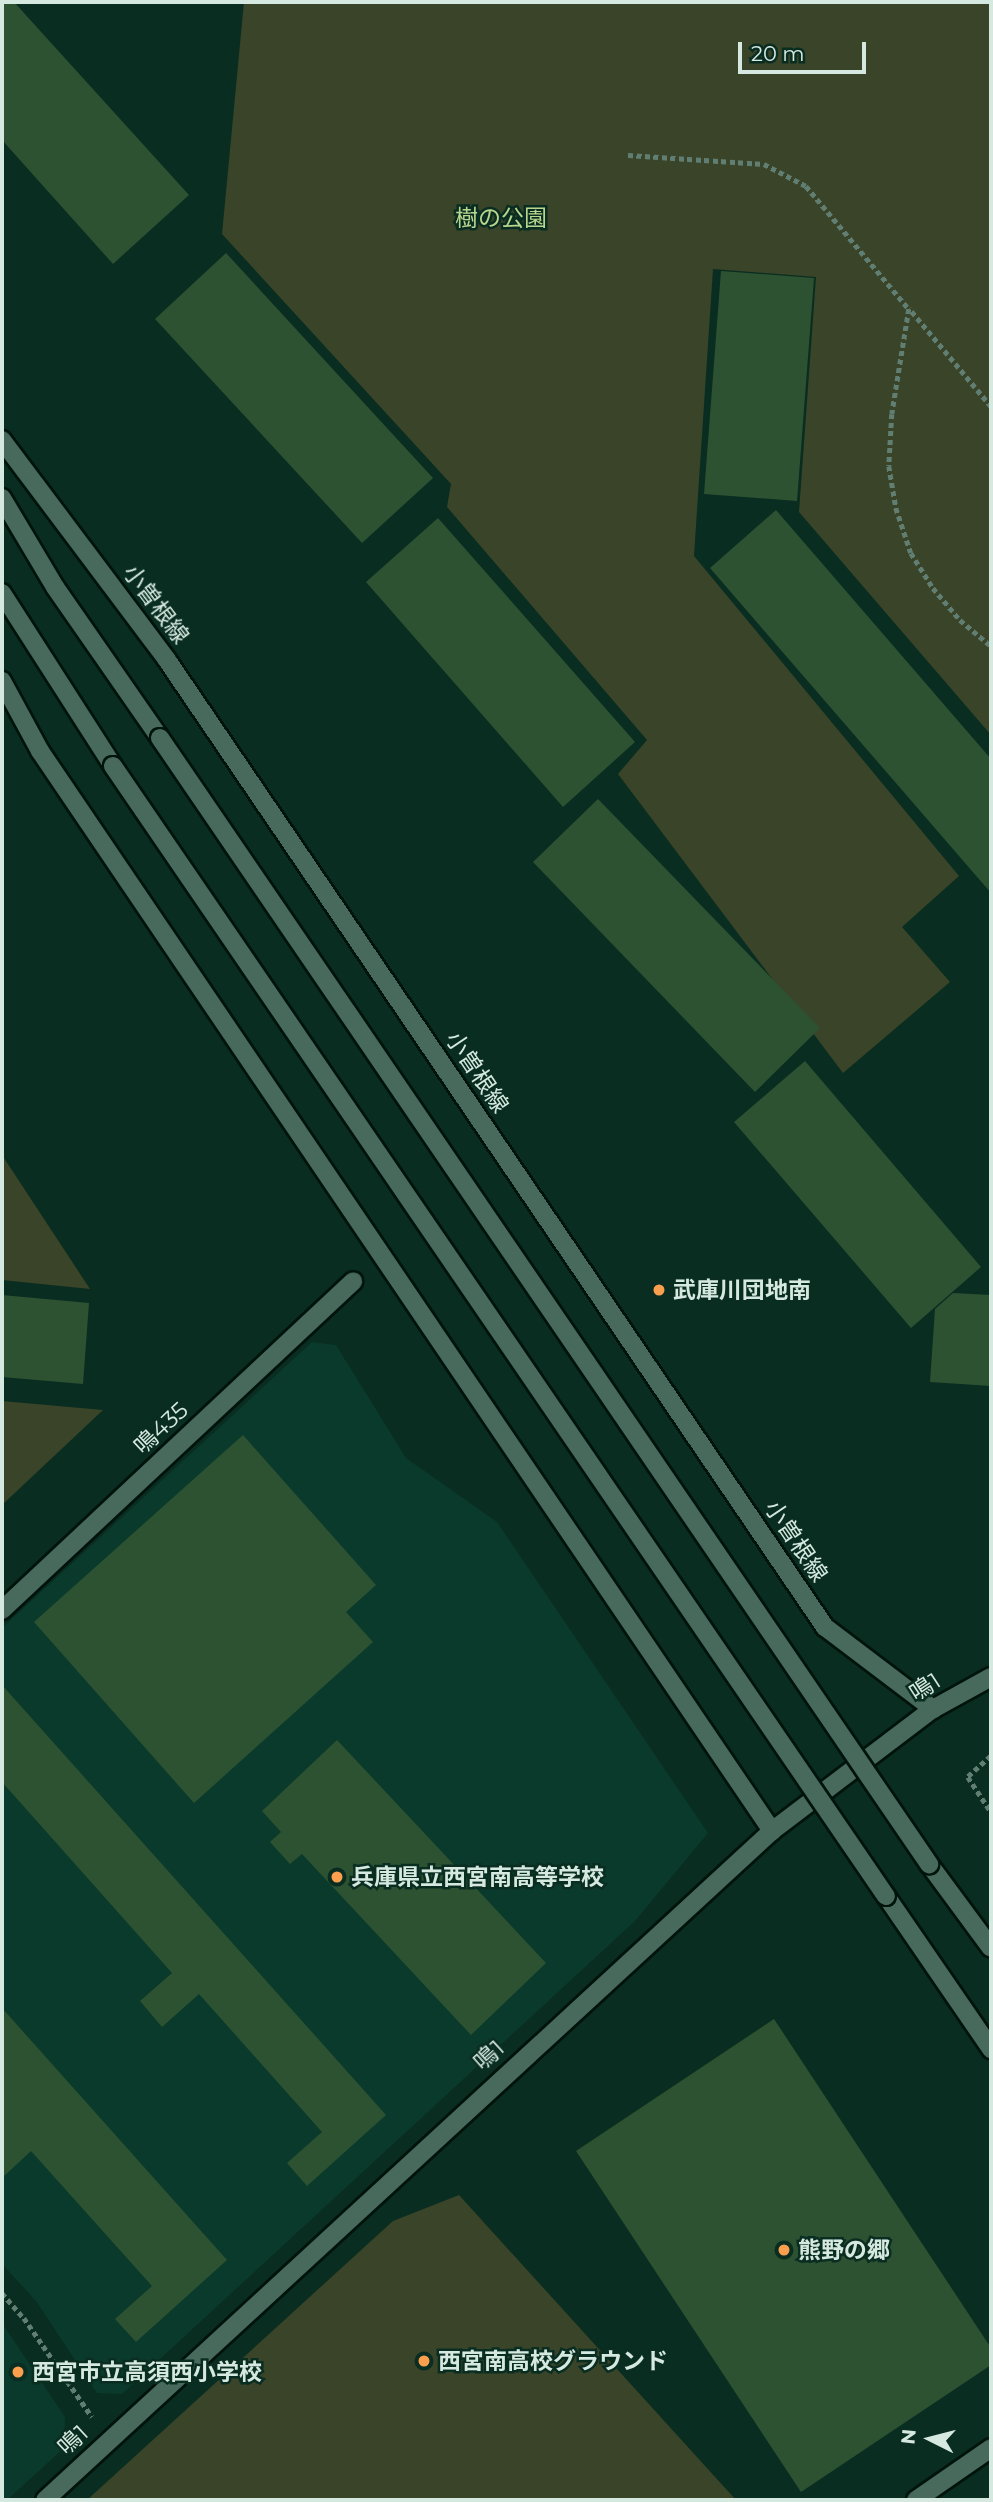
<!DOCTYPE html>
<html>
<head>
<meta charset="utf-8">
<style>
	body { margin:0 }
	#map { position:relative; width:993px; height:2502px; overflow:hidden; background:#092d21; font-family:Montserrat,"Noto Sans JP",sans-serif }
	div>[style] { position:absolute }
	.built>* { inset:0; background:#0a3a2c }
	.green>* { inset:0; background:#3a4428 }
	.building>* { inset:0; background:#2d5231 }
	.path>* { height:4.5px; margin-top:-2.25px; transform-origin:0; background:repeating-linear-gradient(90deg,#617e73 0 5px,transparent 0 8.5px) }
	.roads { filter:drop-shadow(2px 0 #00130c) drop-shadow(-2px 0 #00130c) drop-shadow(0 2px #00130c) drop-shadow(0 -2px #00130c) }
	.pedestrian>* { height:18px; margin:-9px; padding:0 9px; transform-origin:9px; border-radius:9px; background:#476a5d }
	.minor>* { height:18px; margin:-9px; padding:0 9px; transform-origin:9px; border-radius:9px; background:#476a5d }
	.tertiary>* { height:18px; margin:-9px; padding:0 9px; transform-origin:9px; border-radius:9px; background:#476a5d }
	.bridges { filter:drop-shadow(2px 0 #00130c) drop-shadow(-2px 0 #00130c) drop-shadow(0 2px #00130c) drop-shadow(0 -2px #00130c) }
	.tertiary-bridge>* { height:18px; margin:-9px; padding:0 9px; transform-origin:9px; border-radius:9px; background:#476a5d }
	.dots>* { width:19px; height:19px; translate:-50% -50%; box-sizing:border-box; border:4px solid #092d21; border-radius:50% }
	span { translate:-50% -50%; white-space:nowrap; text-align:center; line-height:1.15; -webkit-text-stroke:5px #092d21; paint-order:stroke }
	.park-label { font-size:23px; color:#bad58d }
	.street-label { font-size:23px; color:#d6e9e1 }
	.poi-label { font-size:23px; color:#d6e9e1; font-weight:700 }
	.left { translate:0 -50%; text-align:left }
	.frame { position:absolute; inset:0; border:4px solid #d6e9e1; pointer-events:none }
	.north { position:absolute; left:895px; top:2404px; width:70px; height:70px; -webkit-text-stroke:5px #092d21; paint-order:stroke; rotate:276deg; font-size:19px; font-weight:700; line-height:28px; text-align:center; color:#d6e9e1 }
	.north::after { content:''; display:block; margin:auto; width:24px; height:32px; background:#d6e9e1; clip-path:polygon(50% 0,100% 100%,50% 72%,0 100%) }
	.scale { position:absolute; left:738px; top:42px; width:128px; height:32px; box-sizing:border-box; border:4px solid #d6e9e1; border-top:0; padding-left:9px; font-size:21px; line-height:24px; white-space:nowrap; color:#d6e9e1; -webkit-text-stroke:5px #092d21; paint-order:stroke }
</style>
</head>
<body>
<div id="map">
	<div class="built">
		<div style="clip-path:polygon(312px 1342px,336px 1345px,406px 1458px,497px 1522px,708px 1833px,635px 1921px,122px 2394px,97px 2393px,36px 2301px,2px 2264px,2px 1628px)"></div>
		<div style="clip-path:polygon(2px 2323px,65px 2417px,64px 2448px,7px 2500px,2px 2500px)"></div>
	</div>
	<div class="green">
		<div style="clip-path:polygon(244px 2px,991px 2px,991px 735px,799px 512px,816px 277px,713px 269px,694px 556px,959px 876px,902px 927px,950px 982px,843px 1073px,618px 774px,647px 740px,447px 507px,451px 484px,222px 234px)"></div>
		<div style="clip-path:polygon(2px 1155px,90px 1289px,2px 1280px)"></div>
		<div style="clip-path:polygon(2px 1401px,103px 1410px,2px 1505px)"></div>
		<div style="clip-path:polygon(459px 2195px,736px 2500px,87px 2500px,393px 2221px)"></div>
	</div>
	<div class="building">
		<div style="clip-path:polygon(2px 2px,14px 2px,189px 195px,113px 264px,2px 140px)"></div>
		<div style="clip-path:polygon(226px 253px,433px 478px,362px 543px,155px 319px)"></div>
		<div style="clip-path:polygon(721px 271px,814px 278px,797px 501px,704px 494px)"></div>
		<div style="clip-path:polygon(776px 510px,991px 759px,991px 893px,710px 568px)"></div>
		<div style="clip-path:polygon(438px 518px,635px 742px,563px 807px,366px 582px)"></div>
		<div style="clip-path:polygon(598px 799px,820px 1028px,755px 1092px,533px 862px)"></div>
		<div style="clip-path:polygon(805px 1061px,981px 1267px,911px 1328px,734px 1122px)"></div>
		<div style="clip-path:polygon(953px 1293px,991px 1295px,991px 1386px,930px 1382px,935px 1309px)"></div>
		<div style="clip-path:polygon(2px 1295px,89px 1303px,83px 1384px,2px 1377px)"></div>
		<div style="clip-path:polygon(243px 1435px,376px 1585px,346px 1612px,373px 1642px,194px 1803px,34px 1622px)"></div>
		<div style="clip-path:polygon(2px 1685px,386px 2115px,307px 2186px,287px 2163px,322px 2132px,199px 1994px,162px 2027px,140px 2001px,172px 1973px,2px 1782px)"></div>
		<div style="clip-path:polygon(337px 1740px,546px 1963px,471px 2035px,302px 1854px,290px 1864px,270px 1842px,281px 1832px,262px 1811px)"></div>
		<div style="clip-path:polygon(2px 2008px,227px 2260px,136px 2342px,115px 2319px,152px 2286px,31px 2151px,2px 2178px)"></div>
		<div style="clip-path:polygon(774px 2019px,991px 2348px,991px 2365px,801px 2492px,576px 2151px)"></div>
	</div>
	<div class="path">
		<div style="left:628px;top:155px;width:136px;rotate:3.8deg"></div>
		<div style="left:764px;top:164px;width:47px;rotate:27.6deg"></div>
		<div style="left:806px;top:186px;width:160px;rotate:50.1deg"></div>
		<div style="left:991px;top:407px;width:128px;rotate:-129.9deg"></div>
		<div style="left:909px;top:309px;width:106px;rotate:99.2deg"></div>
		<div style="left:892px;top:414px;width:52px;rotate:93.3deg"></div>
		<div style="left:889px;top:466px;width:43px;rotate:80.5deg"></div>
		<div style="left:896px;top:508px;width:47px;rotate:71.6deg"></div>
		<div style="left:911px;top:553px;width:41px;rotate:57.8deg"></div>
		<div style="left:933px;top:588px;width:42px;rotate:49.8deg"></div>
		<div style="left:960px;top:620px;width:40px;rotate:40deg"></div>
		<div style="left:991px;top:1756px;width:31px;rotate:138deg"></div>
		<div style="left:968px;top:1777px;width:42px;rotate:56.7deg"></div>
		<div style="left:2px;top:2293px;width:33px;rotate:49deg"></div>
		<div style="left:24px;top:2318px;width:120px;rotate:55.5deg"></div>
	</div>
	<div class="roads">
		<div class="pedestrian">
			<div style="left:2px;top:1610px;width:481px;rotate:-43.1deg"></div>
		</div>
		<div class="minor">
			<div style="left:2px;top:440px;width:275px;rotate:53.1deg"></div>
			<div style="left:167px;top:660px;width:1170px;rotate:55.77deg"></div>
			<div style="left:825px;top:1627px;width:136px;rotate:37.2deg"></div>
			<div style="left:2px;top:681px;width:80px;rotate:61.5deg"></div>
			<div style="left:40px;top:751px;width:1305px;rotate:55.87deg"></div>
			<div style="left:916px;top:2500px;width:91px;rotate:-34.7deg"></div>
		</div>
		<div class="tertiary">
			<div style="left:2px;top:498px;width:104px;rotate:59.2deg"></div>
			<div style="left:55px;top:587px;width:184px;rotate:55.2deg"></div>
			<div style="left:2px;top:593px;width:206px;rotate:57.3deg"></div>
			<div style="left:929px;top:1864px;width:104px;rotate:53.6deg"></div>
			<div style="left:886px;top:1896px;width:186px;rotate:55.5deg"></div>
			<div style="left:45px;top:2500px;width:988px;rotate:-42.62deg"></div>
			<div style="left:772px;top:1831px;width:202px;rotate:-37.2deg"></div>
			<div style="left:933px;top:1709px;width:66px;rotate:-28.9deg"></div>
		</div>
	</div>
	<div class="bridges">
		<div class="tertiary-bridge">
			<div style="left:160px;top:738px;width:1364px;rotate:55.67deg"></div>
			<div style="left:113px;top:766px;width:1369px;rotate:55.63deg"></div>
		</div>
	</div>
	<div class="dots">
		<div style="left:659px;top:1290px;background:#fa9f4e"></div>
		<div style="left:337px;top:1877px;background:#fa9f4e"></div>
		<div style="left:784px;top:2250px;background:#fa9f4e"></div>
		<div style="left:424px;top:2361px;background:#fa9f4e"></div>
		<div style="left:18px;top:2372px;background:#fa9f4e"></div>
	</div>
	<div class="park-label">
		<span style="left:501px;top:218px">樹の公園</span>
	</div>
	<div class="street-label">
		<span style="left:156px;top:604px;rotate:53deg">小曽根線</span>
		<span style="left:477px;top:1072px;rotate:56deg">小曽根線</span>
		<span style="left:161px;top:1428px;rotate:-43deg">鳴435</span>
		<span style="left:796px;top:1541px;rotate:56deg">小曽根線</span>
		<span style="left:925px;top:1687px;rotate:-33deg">鳴1</span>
		<span style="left:489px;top:2055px;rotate:-42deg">鳴1</span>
		<span style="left:73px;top:2440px;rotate:-43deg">鳴1</span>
	</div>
	<div class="poi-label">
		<span class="left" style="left:673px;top:1290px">武庫川団地南</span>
		<span class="left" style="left:351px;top:1877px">兵庫県立西宮南高等学校</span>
		<span class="left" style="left:798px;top:2250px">熊野の郷</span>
		<span class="left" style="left:438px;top:2361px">西宮南高校グラウンド</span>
		<span class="left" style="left:32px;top:2372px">西宮市立高須西小学校</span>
	</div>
	<div class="frame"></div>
	<div class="north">N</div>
	<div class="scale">20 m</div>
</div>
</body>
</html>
